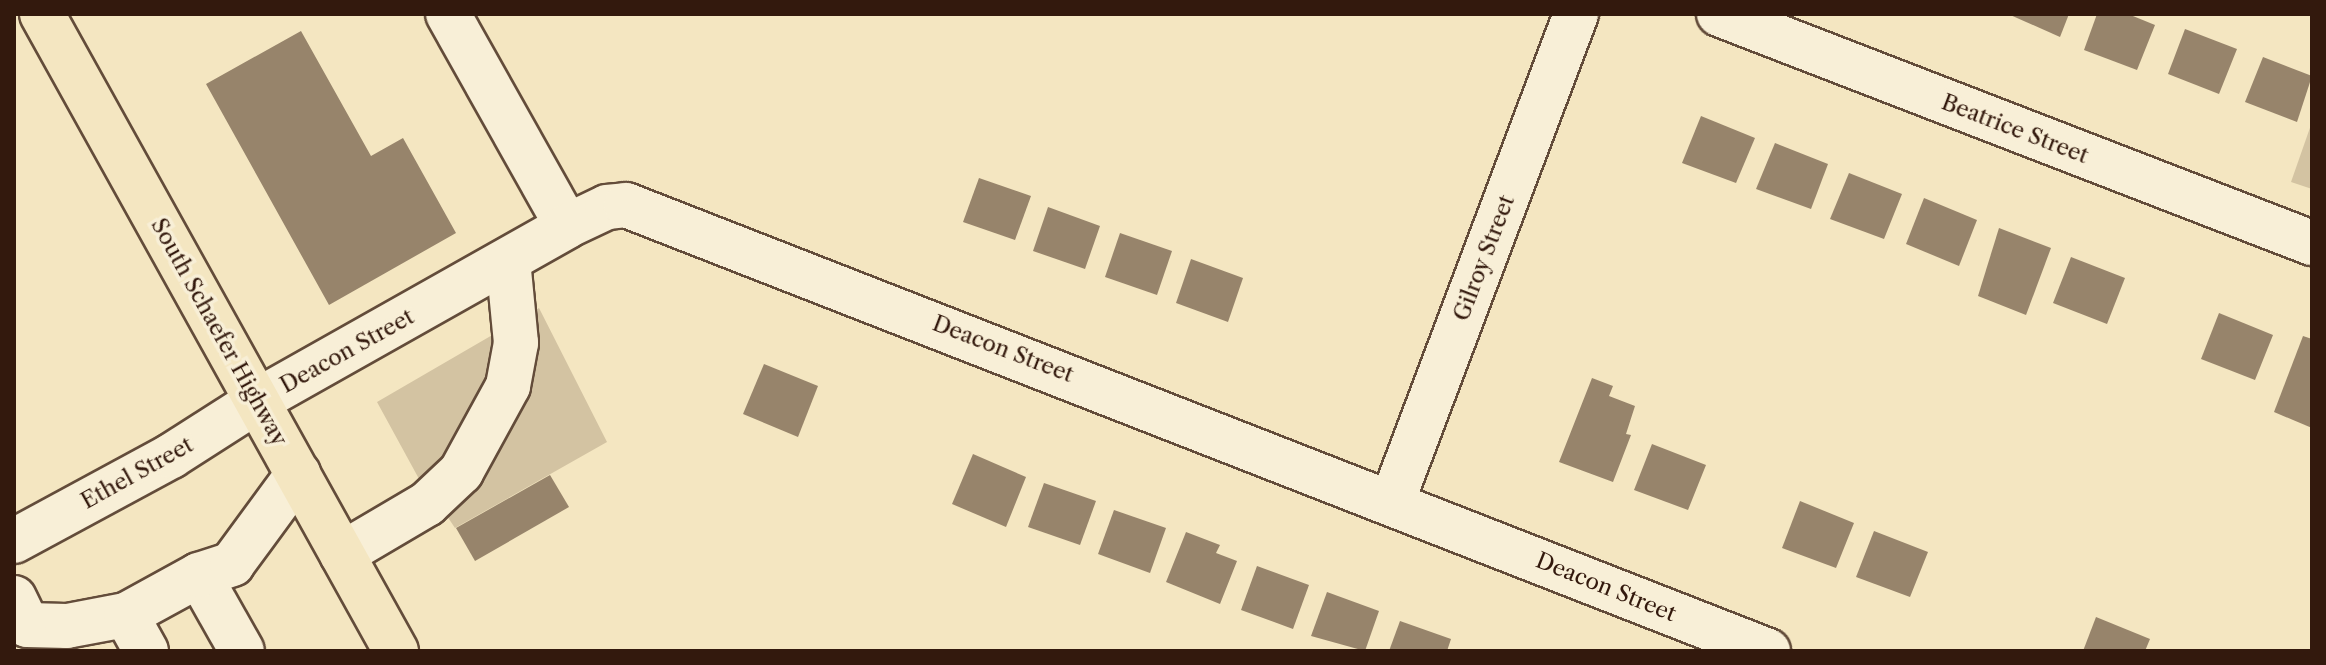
<!DOCTYPE html>
<html>
<head>
<meta charset="utf-8">
<style>
	body { margin:0 }
	#map { position:relative; width:2326px; height:665px; overflow:hidden; background:#f4e6c1; font-family:"Libre Caslon Text",serif }
	div>[style] { position:absolute }
	.green>* { inset:0; background:#d3c3a2 }
	.building>* { inset:0; background:#97846b }
	.roads { filter:drop-shadow(2px 0 #634c3a) drop-shadow(-2px 0 #634c3a) drop-shadow(0 2px #634c3a) drop-shadow(0 -2px #634c3a) }
	.minor>* { height:44px; margin:-22px; padding:0 22px; transform-origin:22px; border-radius:22px; background:#f8efd7 }
	.major>* { height:44px; margin:-22px; padding:0 22px; transform-origin:22px; border-radius:22px; background:#f4e6c1 }
	span { translate:-50% -50%; white-space:nowrap; text-align:center; line-height:1.15; -webkit-text-stroke:7px #f8efd7; paint-order:stroke }
	.street-label { font-size:22px; color:#33190d }
	.frame { position:absolute; inset:0; border:16px solid #33190d; pointer-events:none }
</style>
</head>
<body>
<div id="map">
	<div class="green">
		<div style="clip-path:polygon(2312px 122px,2312px 189px,2291px 182px)"></div>
		<div style="clip-path:polygon(539px 308px,607px 442px,455px 528px,441px 507px,436px 510px,377px 402px)"></div>
	</div>
	<div class="building">
		<div style="clip-path:polygon(2008px 14px,2069px 14px,2060px 37px)"></div>
		<div style="clip-path:polygon(2097px 14px,2128px 14px,2155px 25px,2137px 70px,2084px 50px)"></div>
		<div style="clip-path:polygon(2185px 29px,2237px 49px,2219px 94px,2168px 74px)"></div>
		<div style="clip-path:polygon(301px 31px,371px 156px,403px 138px,456px 233px,329px 305px,206px 84px)"></div>
		<div style="clip-path:polygon(2263px 57px,2312px 76px,2297px 122px,2245px 102px)"></div>
		<div style="clip-path:polygon(1701px 116px,1755px 138px,1736px 183px,1682px 163px)"></div>
		<div style="clip-path:polygon(1775px 143px,1828px 164px,1811px 209px,1756px 189px)"></div>
		<div style="clip-path:polygon(1849px 173px,1902px 194px,1884px 239px,1830px 219px)"></div>
		<div style="clip-path:polygon(979px 178px,1031px 196px,1015px 240px,963px 222px)"></div>
		<div style="clip-path:polygon(1924px 198px,1977px 220px,1959px 266px,1906px 244px)"></div>
		<div style="clip-path:polygon(1048px 207px,1100px 226px,1085px 269px,1033px 251px)"></div>
		<div style="clip-path:polygon(1999px 228px,2051px 248px,2026px 315px,1978px 296px)"></div>
		<div style="clip-path:polygon(1120px 233px,1172px 251px,1157px 295px,1105px 277px)"></div>
		<div style="clip-path:polygon(2071px 257px,2125px 278px,2107px 324px,2053px 303px)"></div>
		<div style="clip-path:polygon(1191px 259px,1243px 278px,1228px 322px,1176px 303px)"></div>
		<div style="clip-path:polygon(2219px 313px,2273px 335px,2255px 380px,2201px 359px)"></div>
		<div style="clip-path:polygon(2303px 336px,2312px 339px,2312px 428px,2274px 412px)"></div>
		<div style="clip-path:polygon(764px 364px,818px 386px,798px 437px,743px 414px)"></div>
		<div style="clip-path:polygon(1592px 378px,1613px 386px,1609px 396px,1635px 406px,1626px 434px,1631px 435px,1613px 482px,1559px 462px)"></div>
		<div style="clip-path:polygon(1652px 444px,1706px 465px,1688px 510px,1634px 490px)"></div>
		<div style="clip-path:polygon(973px 454px,1026px 477px,1006px 527px,952px 504px)"></div>
		<div style="clip-path:polygon(550px 475px,569px 507px,475px 561px,456px 528px)"></div>
		<div style="clip-path:polygon(1044px 483px,1096px 501px,1080px 545px,1028px 527px)"></div>
		<div style="clip-path:polygon(1800px 501px,1854px 523px,1836px 568px,1782px 548px)"></div>
		<div style="clip-path:polygon(1114px 510px,1166px 528px,1150px 573px,1098px 554px)"></div>
		<div style="clip-path:polygon(1874px 531px,1928px 552px,1910px 597px,1856px 577px)"></div>
		<div style="clip-path:polygon(1186px 532px,1220px 545px,1216px 553px,1237px 561px,1220px 604px,1166px 582px)"></div>
		<div style="clip-path:polygon(1257px 566px,1309px 585px,1293px 629px,1241px 610px)"></div>
		<div style="clip-path:polygon(1327px 592px,1379px 611px,1365px 651px,1311px 636px)"></div>
		<div style="clip-path:polygon(2096px 617px,2150px 639px,2145px 651px,2083px 651px)"></div>
		<div style="clip-path:polygon(1400px 621px,1451px 639px,1447px 651px,1389px 651px)"></div>
	</div>
	<div class="roads">
		<div class="minor">
			<div style="left:448px;top:14px;width:243px;rotate:60.7deg"></div>
			<div style="left:1719px;top:14px;width:636px;rotate:21.12deg"></div>
			<div style="left:1392px;top:502px;width:522px;rotate:-69.34deg"></div>
			<div style="left:14px;top:541px;width:179px;rotate:-28.4deg"></div>
			<div style="left:171px;top:456px;width:102px;rotate:-32.6deg"></div>
			<div style="left:257px;top:401px;width:356px;rotate:-29.4deg"></div>
			<div style="left:567px;top:226px;width:44px;rotate:-25.4deg"></div>
			<div style="left:607px;top:207px;width:19px;rotate:-6deg"></div>
			<div style="left:626px;top:205px;width:1226px;rotate:21.33deg"></div>
			<div style="left:342px;top:554px;width:99px;rotate:-30.5deg"></div>
			<div style="left:427px;top:504px;width:47px;rotate:-43.3deg"></div>
			<div style="left:461px;top:472px;width:98px;rotate:-61.3deg"></div>
			<div style="left:508px;top:386px;width:44px;rotate:-79.5deg"></div>
			<div style="left:516px;top:343px;width:83px;rotate:-95.5deg"></div>
			<div style="left:199px;top:575px;width:87px;rotate:60.5deg"></div>
			<div style="left:14px;top:598px;width:30px;rotate:64deg"></div>
			<div style="left:27px;top:625px;width:40px;rotate:1.4deg"></div>
			<div style="left:67px;top:626px;width:60px;rotate:-10.6deg"></div>
			<div style="left:146px;top:651px;width:41px;rotate:-119.1deg"></div>
			<div style="left:126px;top:615px;width:83px;rotate:-28.7deg"></div>
			<div style="left:199px;top:575px;width:35px;rotate:-18deg"></div>
			<div style="left:232px;top:564px;width:112px;rotate:-53.7deg"></div>
		</div>
		<div class="major">
			<div style="left:42px;top:14px;width:729px;rotate:60.94deg"></div>
		</div>
	</div>
	<div class="street-label">
		<span style="left:2015px;top:129px;rotate:21deg">Beatrice Street</span>
		<span style="left:1484px;top:258px;rotate:-69deg">Gilroy Street</span>
		<span style="left:219px;top:332px;rotate:61deg">South Schaefer Highway</span>
		<span style="left:1003px;top:349px;rotate:21deg">Deacon Street</span>
		<span style="left:347px;top:351px;rotate:-29deg">Deacon Street</span>
		<span style="left:137px;top:473px;rotate:-29deg">Ethel Street</span>
		<span style="left:1606px;top:587px;rotate:22deg">Deacon Street</span>
	</div>
	<div class="frame"></div>
</div>
</body>
</html>
